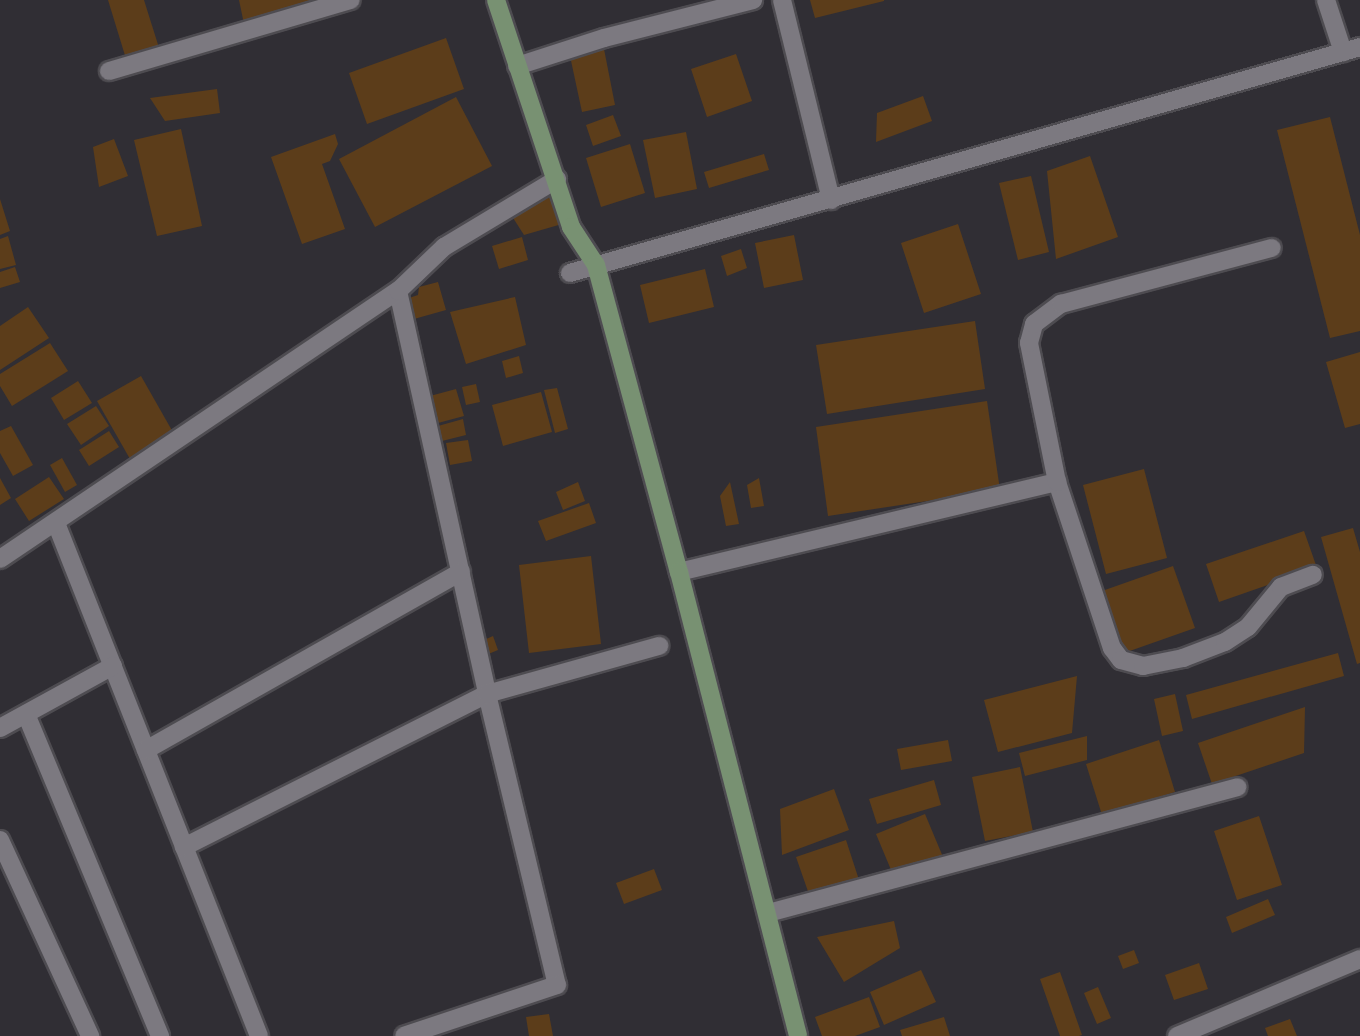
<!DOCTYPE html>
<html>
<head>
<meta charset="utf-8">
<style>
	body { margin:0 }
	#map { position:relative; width:1360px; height:1036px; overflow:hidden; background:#302e34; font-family:Spectral,serif }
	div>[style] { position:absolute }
	.building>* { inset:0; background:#5c3d1a }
	.roads { filter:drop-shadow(2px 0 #4e4c51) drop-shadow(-2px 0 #4e4c51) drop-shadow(0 2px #4e4c51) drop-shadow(0 -2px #4e4c51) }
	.minor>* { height:18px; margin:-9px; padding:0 9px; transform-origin:9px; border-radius:9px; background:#7c7980 }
	.major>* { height:18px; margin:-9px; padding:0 9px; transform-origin:9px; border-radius:9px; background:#789172 }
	span { translate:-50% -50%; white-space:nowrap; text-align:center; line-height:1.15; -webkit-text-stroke:6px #302e34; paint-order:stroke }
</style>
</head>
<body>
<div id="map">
	<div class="building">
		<div style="clip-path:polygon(108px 0,144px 0,160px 51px,127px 62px)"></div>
		<div style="clip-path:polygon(239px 0,333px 0,244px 24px)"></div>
		<div style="clip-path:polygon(810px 0,884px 0,884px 1px,815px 18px)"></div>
		<div style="clip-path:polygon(446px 38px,464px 89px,367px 124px,349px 73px)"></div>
		<div style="clip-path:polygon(604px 49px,615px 105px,582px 112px,570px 56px)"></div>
		<div style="clip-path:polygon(736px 54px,752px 101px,707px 117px,691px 69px)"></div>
		<div style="clip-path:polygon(217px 89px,220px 113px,165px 121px,150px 98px)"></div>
		<div style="clip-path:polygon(923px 96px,932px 121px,876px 142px,877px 113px)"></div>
		<div style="clip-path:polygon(456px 97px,492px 166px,375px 227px,339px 159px)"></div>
		<div style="clip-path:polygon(613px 115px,621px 136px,593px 146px,586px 125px)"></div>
		<div style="clip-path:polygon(1330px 117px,1360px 235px,1360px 331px,1330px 338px,1277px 130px)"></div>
		<div style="clip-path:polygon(181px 129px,202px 226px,157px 236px,134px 140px)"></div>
		<div style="clip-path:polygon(686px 132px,697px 189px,655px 198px,643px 140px)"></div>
		<div style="clip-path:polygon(335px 134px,338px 144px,330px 161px,322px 164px,345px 229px,302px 244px,271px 157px)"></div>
		<div style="clip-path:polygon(114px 139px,128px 176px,99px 187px,93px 147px)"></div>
		<div style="clip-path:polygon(630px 144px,645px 193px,601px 207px,586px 158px)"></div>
		<div style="clip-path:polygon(764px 154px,769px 170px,709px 188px,704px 172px)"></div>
		<div style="clip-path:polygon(1090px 156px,1118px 237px,1056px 259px,1047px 171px)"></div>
		<div style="clip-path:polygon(1031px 176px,1049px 252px,1018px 260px,999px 183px)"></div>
		<div style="clip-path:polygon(554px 196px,562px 224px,524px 235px,508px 210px)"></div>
		<div style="clip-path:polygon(0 199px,10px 231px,0 235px)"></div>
		<div style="clip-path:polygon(958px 224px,981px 294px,924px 313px,901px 243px)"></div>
		<div style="clip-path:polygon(794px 235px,803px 280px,764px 288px,755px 243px)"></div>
		<div style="clip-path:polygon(8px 236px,16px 265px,0 269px,0 239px)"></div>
		<div style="clip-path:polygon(522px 237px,528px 260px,499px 269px,492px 246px)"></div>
		<div style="clip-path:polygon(741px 249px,747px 268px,727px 276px,721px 256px)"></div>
		<div style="clip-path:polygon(15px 267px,20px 282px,0 288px,0 272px)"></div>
		<div style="clip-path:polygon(705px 269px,714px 307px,649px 323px,640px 285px)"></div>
		<div style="clip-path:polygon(438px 282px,446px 310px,414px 319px,409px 298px,418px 295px,419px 287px)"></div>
		<div style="clip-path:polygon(515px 297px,526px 345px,466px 364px,450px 312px)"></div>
		<div style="clip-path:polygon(28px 307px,49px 338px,0 370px,0 326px)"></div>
		<div style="clip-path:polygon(975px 321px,985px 389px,827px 414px,816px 345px)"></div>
		<div style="clip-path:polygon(50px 343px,68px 371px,12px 406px,0 386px,0 374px)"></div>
		<div style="clip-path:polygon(1360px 352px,1360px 424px,1345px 428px,1326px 362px)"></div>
		<div style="clip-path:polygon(519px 356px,523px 373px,506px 378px,502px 361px)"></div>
		<div style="clip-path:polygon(141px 376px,174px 434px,130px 459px,97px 401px)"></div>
		<div style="clip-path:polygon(78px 381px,92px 403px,64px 420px,51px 398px)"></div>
		<div style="clip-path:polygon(476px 384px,480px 402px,466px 405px,462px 387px)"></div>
		<div style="clip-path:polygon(557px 388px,568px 429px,555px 433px,544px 390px)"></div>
		<div style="clip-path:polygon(456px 389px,464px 416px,438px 423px,430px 396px)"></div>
		<div style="clip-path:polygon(541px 392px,552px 432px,503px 446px,492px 405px)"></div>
		<div style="clip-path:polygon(987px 401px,1000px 490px,828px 516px,816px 427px)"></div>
		<div style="clip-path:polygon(96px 406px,109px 426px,81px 445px,67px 424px)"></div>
		<div style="clip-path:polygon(463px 419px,466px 435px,438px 442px,438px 426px)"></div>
		<div style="clip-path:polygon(11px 426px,33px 465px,13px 476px,0 453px,0 431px)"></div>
		<div style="clip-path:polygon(109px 431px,119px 447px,89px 466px,79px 450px)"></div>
		<div style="clip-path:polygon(468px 440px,472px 461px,450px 465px,446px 443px)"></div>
		<div style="clip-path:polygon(62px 458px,77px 485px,65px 492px,50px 465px)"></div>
		<div style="clip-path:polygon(1144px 469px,1167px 558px,1106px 574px,1083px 485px)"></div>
		<div style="clip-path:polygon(49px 477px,64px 499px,29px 521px,15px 499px)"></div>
		<div style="clip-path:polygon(0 478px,11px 498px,0 505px)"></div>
		<div style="clip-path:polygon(759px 478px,764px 506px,751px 508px,747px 485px)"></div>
		<div style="clip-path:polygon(578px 482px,585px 501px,563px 510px,556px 492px)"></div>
		<div style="clip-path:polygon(730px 482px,739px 524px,726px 526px,720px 496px)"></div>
		<div style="clip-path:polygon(589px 503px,596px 523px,546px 541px,538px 521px)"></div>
		<div style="clip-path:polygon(1353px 528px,1360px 552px,1360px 663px,1357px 664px,1321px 537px)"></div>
		<div style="clip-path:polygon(1304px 531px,1317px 568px,1219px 602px,1206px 564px)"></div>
		<div style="clip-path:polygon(591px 556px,601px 644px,529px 653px,519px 565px)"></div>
		<div style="clip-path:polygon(1173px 566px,1195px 628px,1124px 653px,1102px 591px)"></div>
		<div style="clip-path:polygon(493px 636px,498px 650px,486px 655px,484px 640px)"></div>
		<div style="clip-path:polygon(1338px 653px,1344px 676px,1192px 719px,1186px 695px)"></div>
		<div style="clip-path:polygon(1077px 676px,1072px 733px,998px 752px,984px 700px)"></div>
		<div style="clip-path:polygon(1175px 694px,1183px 731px,1162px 736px,1154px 699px)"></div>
		<div style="clip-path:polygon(1305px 707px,1304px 753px,1212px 784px,1198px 743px)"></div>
		<div style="clip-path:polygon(1087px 736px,1087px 760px,1025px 776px,1019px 753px)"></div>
		<div style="clip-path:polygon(948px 740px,952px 761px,901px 770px,897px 749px)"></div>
		<div style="clip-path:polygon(1159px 740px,1175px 792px,1102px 815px,1086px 764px)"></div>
		<div style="clip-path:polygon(1020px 767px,1033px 832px,985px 841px,972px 777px)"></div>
		<div style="clip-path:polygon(934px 780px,941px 805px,877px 824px,869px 799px)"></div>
		<div style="clip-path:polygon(834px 789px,849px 830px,782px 855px,780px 809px)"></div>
		<div style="clip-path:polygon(925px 814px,943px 857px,894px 877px,876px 834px)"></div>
		<div style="clip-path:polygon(1259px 816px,1282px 885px,1237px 900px,1214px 831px)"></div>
		<div style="clip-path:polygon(846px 840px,860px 883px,811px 900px,796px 857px)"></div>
		<div style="clip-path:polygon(654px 869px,662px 890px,624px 904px,616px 883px)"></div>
		<div style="clip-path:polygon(1268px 899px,1275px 915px,1232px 933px,1226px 917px)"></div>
		<div style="clip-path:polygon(894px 921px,900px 948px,844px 982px,817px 937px)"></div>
		<div style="clip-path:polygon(1134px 950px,1139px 963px,1123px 969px,1118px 956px)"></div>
		<div style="clip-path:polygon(1199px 963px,1208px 989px,1174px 1000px,1165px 975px)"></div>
		<div style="clip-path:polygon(921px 970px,936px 1002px,884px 1025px,870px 992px)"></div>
		<div style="clip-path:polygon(1060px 972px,1082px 1035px,1079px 1036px,1060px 1036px,1040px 979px)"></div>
		<div style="clip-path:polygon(1098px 987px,1111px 1018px,1097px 1024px,1084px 993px)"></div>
		<div style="clip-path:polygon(869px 997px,880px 1027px,855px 1036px,822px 1036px,815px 1017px)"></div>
		<div style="clip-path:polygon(549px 1014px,553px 1036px,529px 1036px,526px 1017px)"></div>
		<div style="clip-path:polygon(944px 1017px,950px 1036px,902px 1036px,900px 1030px)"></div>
		<div style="clip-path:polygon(1290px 1019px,1297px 1036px,1268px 1036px,1265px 1028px)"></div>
	</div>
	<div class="roads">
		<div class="minor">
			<div style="left:782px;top:0;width:206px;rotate:76.2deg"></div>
			<div style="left:1326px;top:0;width:55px;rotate:71.9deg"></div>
			<div style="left:517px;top:66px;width:91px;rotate:-17.8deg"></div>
			<div style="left:604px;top:38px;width:154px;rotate:-14.3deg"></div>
			<div style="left:109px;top:71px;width:252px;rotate:-16.4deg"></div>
			<div style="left:570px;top:273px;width:822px;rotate:-15.96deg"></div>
			<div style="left:398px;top:291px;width:413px;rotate:77.5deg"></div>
			<div style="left:487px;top:694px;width:299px;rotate:76.5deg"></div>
			<div style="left:557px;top:985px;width:161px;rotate:161.6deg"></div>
			<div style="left:1057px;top:482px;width:175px;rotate:71.7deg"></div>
			<div style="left:1112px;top:648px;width:15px;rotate:53deg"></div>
			<div style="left:1121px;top:660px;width:23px;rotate:15deg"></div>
			<div style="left:1143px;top:666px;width:41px;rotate:-11.3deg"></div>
			<div style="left:1183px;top:658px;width:45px;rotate:-20.9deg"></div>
			<div style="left:1225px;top:642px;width:27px;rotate:-33deg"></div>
			<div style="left:1248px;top:627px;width:52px;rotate:-50.5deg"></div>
			<div style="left:1281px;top:587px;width:34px;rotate:-21deg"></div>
			<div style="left:56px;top:523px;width:348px;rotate:68.4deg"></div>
			<div style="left:0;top:559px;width:480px;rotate:-34deg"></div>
			<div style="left:398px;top:291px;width:64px;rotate:-43.7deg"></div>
			<div style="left:444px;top:247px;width:132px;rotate:-31deg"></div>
			<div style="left:679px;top:572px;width:389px;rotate:-13.4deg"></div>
			<div style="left:1057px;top:482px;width:142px;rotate:-101.4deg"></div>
			<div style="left:1029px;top:343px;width:20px;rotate:-75deg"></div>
			<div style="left:1034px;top:324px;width:34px;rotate:-37deg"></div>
			<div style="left:1061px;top:304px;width:218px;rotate:-14.9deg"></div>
			<div style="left:26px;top:714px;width:349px;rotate:67.4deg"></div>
			<div style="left:0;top:728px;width:129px;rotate:-28.8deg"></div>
			<div style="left:146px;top:750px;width:362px;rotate:-29.5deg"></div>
			<div style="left:0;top:840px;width:216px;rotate:65.3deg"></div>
			<div style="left:768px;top:913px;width:486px;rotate:-15deg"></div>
			<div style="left:259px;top:1036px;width:203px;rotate:-111.6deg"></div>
			<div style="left:184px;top:847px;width:339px;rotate:-26.8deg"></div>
			<div style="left:487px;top:694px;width:179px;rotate:-15.6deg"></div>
			<div style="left:1177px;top:1036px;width:199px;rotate:-22.8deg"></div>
		</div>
		<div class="major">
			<div style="left:496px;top:0;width:239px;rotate:71.7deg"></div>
			<div style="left:571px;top:227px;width:45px;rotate:56.7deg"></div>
			<div style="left:596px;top:265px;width:318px;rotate:74.9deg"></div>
			<div style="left:679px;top:572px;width:479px;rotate:75.6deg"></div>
		</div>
	</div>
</div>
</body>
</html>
